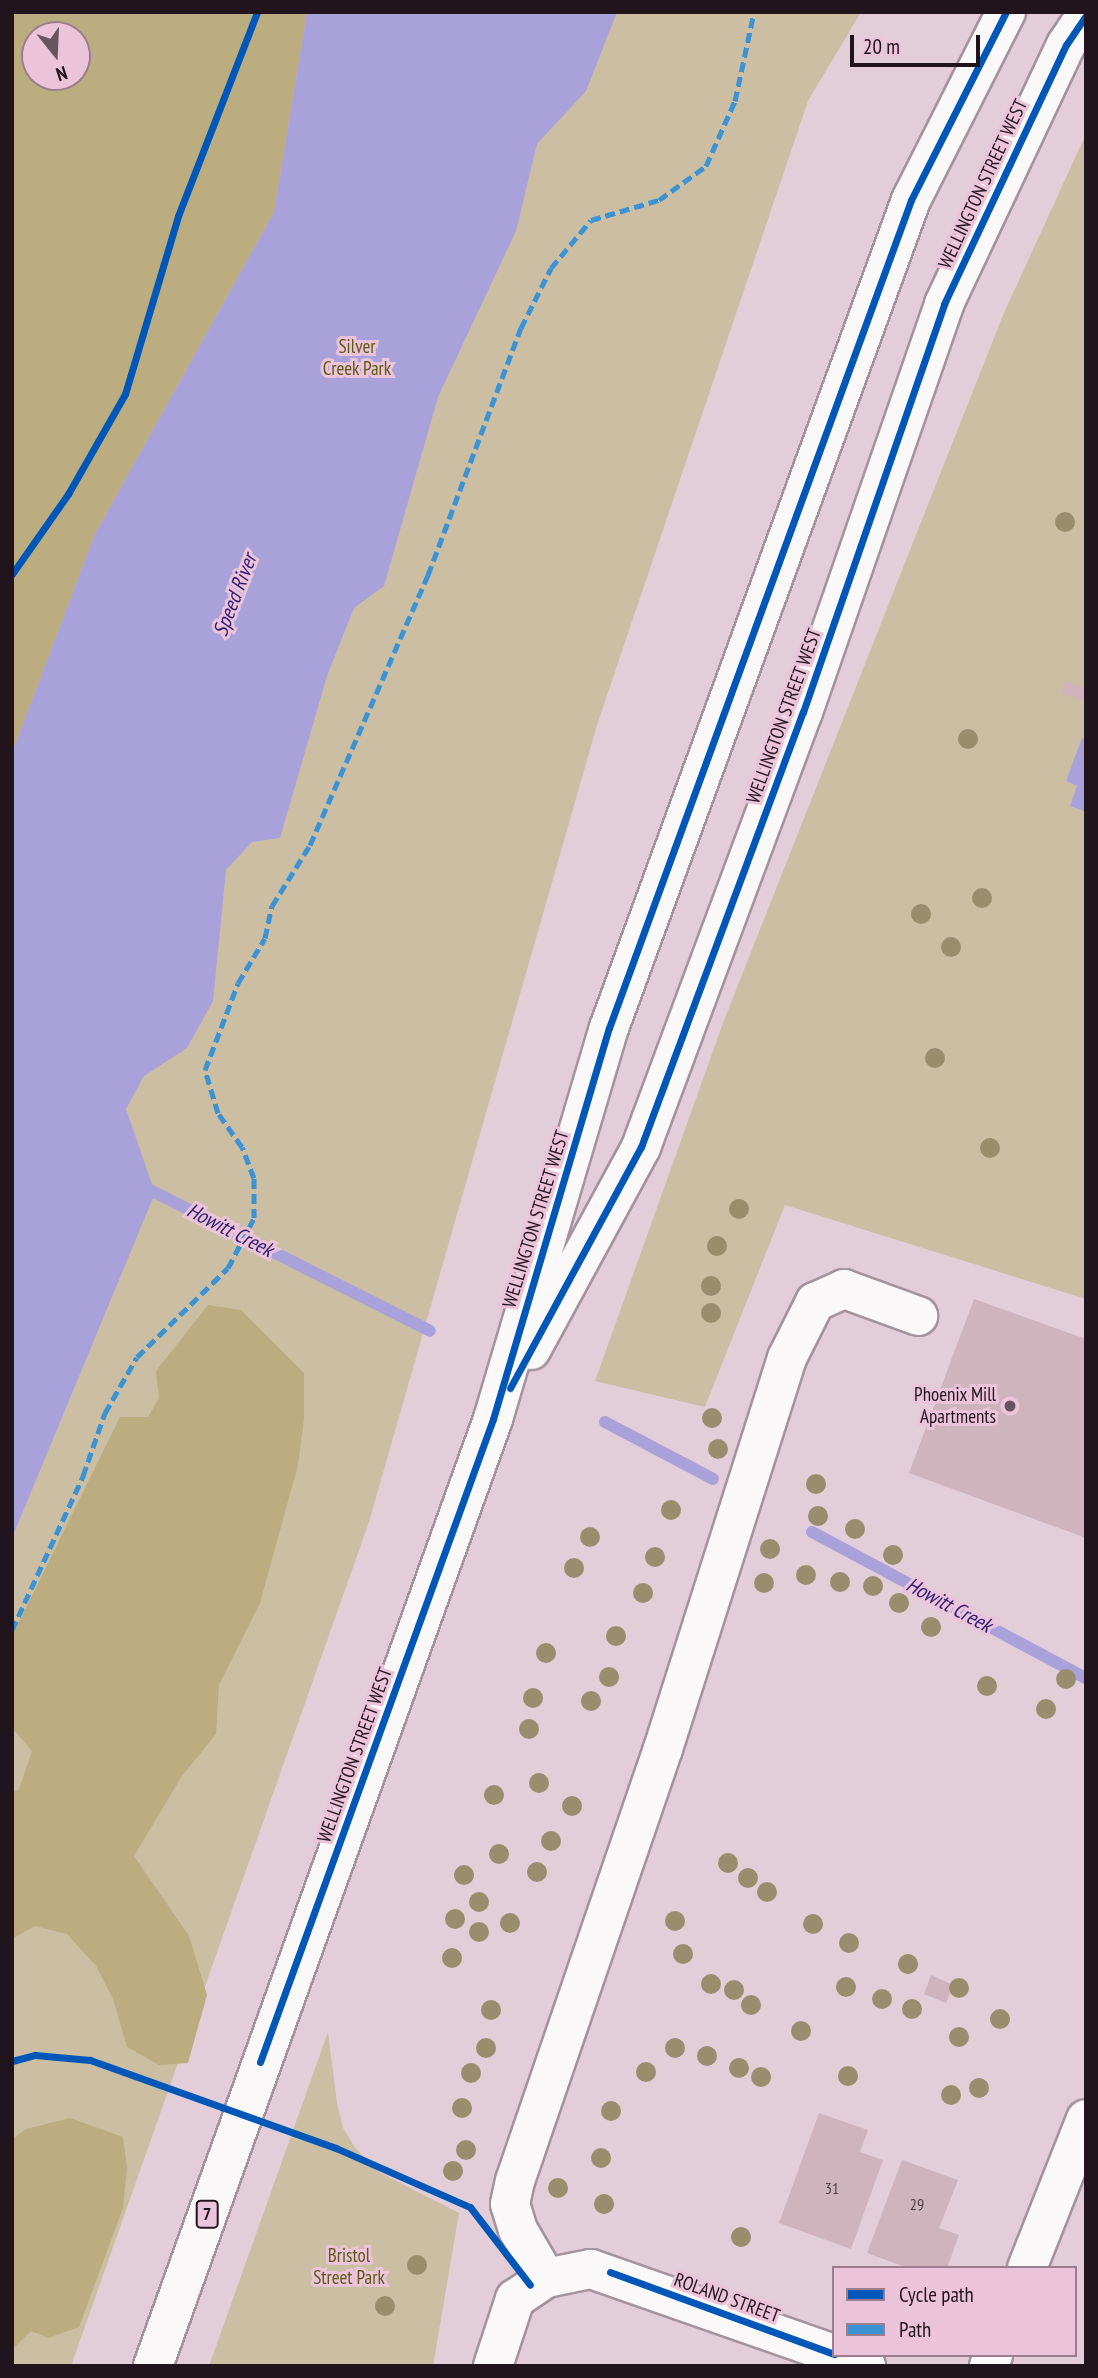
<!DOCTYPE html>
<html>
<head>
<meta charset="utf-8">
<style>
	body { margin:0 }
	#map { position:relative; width:1098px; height:2378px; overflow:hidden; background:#e3cdd9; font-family:"PT Sans Narrow",sans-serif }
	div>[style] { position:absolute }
	.green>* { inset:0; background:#cbbea3 }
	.forest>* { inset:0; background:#bbad80 }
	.water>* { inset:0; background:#a9a1da }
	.stream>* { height:12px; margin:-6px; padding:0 6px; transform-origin:6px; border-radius:6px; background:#a9a1da }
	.building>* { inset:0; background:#cfb4be }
	.roads { filter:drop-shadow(2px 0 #a4939c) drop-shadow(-2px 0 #a4939c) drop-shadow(0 2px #a4939c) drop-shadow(0 -2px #a4939c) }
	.minor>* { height:38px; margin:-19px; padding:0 19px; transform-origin:19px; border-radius:19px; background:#fbf8f9 }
	.major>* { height:38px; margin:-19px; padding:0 19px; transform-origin:19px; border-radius:19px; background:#fbf8f9 }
	.quiet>* { height:5px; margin-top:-2.5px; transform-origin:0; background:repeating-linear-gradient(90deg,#3b93d4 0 10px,transparent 0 15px) }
	.cycleway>* { height:7px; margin:-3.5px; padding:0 3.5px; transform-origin:3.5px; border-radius:3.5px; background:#0057b8 }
	.trees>* { width:20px; height:20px; margin:-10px; border-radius:50%; background:#9a8d6e }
	.dots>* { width:19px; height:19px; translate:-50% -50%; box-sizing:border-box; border:4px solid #ecc4da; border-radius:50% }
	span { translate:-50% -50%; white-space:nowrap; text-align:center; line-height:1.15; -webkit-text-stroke:6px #ecc4da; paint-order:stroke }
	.number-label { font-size:16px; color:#4f3e46 }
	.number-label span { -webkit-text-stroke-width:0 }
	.shield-label span { padding:2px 5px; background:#ecc4da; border:2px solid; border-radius:5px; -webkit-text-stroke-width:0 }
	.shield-label { font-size:18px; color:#22141c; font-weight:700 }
	.street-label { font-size:19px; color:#22141c }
	.park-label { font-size:19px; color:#5e5916 }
	.poi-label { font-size:19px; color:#22141c }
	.right { translate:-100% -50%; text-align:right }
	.water-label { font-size:21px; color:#2f1d75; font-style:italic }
	.frame { position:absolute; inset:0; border:14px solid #22141c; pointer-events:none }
	.legend { position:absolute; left:832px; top:2266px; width:245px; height:91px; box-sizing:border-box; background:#ecc4da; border:2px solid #9b7e8e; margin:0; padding:9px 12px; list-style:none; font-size:21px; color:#22141c }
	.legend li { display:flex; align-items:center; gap:14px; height:35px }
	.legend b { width:35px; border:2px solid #9b7e8e }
	.north { position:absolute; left:21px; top:21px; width:70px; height:70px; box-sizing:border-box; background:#ecc4da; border:2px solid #9b7e8e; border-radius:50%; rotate:162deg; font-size:19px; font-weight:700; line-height:28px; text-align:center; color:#22141c }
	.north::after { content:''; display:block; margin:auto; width:24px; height:32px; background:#66555e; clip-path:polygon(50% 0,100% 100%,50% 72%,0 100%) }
	.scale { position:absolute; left:850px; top:35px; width:130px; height:32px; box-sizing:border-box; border:4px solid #22141c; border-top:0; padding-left:9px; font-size:21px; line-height:24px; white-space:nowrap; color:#22141c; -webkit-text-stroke:5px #ecc4da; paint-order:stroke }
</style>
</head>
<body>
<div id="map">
	<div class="green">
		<div style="clip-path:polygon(evenodd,12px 12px,861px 12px,808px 101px,597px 725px,369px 1522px,71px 2366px,12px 2366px,12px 12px,35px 35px,77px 35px,77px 77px,35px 77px,35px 35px)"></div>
		<div style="clip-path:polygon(1086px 134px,1086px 1299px,785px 1205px,705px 1407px,595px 1381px,723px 1023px,1003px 315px)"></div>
		<div style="clip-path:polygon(328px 2032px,337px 2103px,343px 2128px,354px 2146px,375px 2170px,459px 2213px,433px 2366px,209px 2366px)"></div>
	</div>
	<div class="forest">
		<div style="clip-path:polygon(evenodd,12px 12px,307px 12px,274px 212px,95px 534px,12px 753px,12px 12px,35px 35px,77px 35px,77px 77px,35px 77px,35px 35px)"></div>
		<div style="clip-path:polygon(208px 1305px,241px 1310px,304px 1373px,304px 1419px,298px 1465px,260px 1603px,219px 1685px,216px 1734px,182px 1776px,134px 1856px,189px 1936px,207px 1995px,188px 2063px,159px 2065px,127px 2047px,113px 1999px,96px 1966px,67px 1934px,35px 1926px,12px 1939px,12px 1793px,19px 1789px,32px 1751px,12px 1728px,12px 1636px,120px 1417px,148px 1417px,159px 1398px,156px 1371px)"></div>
		<div style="clip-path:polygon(70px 2118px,123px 2137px,127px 2168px,123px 2208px,79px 2327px,48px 2338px,31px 2331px,12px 2350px,12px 2139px,26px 2129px)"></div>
	</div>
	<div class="water">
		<div style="clip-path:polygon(307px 12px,617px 12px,586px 91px,537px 144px,516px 231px,438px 397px,384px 586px,354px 608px,327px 676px,280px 838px,252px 842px,226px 870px,213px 1001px,187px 1048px,144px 1076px,126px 1109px,155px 1193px,12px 1538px,12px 753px,95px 534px,274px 212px)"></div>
		<div style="clip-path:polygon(1082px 738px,1086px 740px,1086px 812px,1070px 806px,1077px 786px,1066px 781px)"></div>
	</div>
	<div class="stream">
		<div style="left:142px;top:1186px;width:322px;rotate:26.7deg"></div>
		<div style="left:605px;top:1422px;width:122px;rotate:27.8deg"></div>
		<div style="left:812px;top:1532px;width:310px;rotate:28.1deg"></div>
	</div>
	<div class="building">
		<div style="clip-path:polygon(1065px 681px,1086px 688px,1083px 701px,1061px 693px)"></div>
		<div style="clip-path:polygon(974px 1299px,1086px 1339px,1086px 1538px,909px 1473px)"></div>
		<div style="clip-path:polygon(931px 1975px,953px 1985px,946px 2003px,924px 1994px)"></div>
		<div style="clip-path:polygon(819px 2113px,868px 2130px,860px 2152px,883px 2160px,851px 2249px,779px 2223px)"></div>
		<div style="clip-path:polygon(902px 2160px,958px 2180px,939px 2228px,959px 2235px,947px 2268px,908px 2268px,867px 2253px)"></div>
	</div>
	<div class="roads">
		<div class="minor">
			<div style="left:1027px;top:2268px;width:160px;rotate:-68.4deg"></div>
			<div style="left:546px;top:2278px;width:56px;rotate:-120.3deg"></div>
			<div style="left:518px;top:2230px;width:27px;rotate:-107deg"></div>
			<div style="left:510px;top:2204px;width:24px;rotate:-78deg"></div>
			<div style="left:515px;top:2181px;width:457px;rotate:-71.1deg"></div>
			<div style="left:663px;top:1749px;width:410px;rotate:-72.4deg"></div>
			<div style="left:787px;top:1358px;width:63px;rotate:-63.4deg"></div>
			<div style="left:815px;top:1302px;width:32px;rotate:-24deg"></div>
			<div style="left:844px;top:1289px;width:79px;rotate:20deg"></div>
			<div style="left:838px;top:2355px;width:30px;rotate:21deg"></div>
			<div style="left:493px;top:2366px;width:71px;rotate:-71.8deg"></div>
			<div style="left:515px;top:2299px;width:37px;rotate:-34deg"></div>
			<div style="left:546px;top:2278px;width:46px;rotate:-11.3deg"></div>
			<div style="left:591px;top:2269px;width:257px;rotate:19.3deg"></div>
			<div style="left:989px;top:2366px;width:12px;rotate:-70deg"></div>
		</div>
		<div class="major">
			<div style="left:531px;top:1350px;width:231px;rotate:-61.5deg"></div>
			<div style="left:641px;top:1147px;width:464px;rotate:-69.6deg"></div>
			<div style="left:803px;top:712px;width:432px;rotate:-70.9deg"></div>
			<div style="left:944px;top:304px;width:286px;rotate:-64.8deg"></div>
			<div style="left:1066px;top:45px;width:36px;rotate:-56deg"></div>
			<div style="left:153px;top:2366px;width:1006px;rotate:-70.25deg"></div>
			<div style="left:493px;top:1419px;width:408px;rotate:-73.5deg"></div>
			<div style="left:609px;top:1028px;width:881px;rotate:-69.96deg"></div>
			<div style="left:911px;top:200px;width:211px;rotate:-63.2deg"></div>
		</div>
	</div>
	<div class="quiet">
		<div style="left:12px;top:1630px;width:170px;rotate:-65.2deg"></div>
		<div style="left:83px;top:1476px;width:67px;rotate:-70.8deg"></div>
		<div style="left:105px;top:1413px;width:64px;rotate:-60.3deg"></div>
		<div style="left:137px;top:1357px;width:127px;rotate:-44.4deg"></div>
		<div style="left:228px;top:1268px;width:56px;rotate:-62.5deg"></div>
		<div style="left:254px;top:1218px;width:40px;rotate:-90deg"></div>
		<div style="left:254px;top:1178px;width:33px;rotate:-111deg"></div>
		<div style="left:242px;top:1147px;width:42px;rotate:-125.2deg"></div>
		<div style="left:218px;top:1113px;width:45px;rotate:-106.8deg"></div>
		<div style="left:205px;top:1070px;width:93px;rotate:-69.2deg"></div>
		<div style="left:238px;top:983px;width:52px;rotate:-59deg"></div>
		<div style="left:265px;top:938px;width:33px;rotate:-78deg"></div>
		<div style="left:272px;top:906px;width:72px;rotate:-58.1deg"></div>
		<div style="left:310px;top:845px;width:295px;rotate:-66.4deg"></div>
		<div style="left:428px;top:575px;width:264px;rotate:-69.4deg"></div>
		<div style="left:521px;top:328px;width:67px;rotate:-63.4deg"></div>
		<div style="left:551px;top:268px;width:62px;rotate:-50.2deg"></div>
		<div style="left:591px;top:220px;width:71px;rotate:-16.4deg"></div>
		<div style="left:659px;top:200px;width:58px;rotate:-35.9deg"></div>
		<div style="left:706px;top:166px;width:71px;rotate:-66deg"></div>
		<div style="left:735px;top:101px;width:91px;rotate:-77.9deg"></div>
	</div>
	<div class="cycleway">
		<div style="left:12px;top:574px;width:98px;rotate:-55deg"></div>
		<div style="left:68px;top:494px;width:115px;rotate:-60.3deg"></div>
		<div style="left:125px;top:394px;width:186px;rotate:-73.4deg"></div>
		<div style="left:178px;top:216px;width:219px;rotate:-68.8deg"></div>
		<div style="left:510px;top:1388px;width:274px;rotate:-61.5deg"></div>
		<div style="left:641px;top:1147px;width:464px;rotate:-69.6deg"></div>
		<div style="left:803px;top:712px;width:432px;rotate:-70.9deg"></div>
		<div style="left:944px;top:304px;width:286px;rotate:-64.8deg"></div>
		<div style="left:1066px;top:45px;width:36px;rotate:-56deg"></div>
		<div style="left:12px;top:2061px;width:24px;rotate:-15deg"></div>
		<div style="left:35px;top:2055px;width:55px;rotate:5.2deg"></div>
		<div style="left:90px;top:2060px;width:261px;rotate:19.7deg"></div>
		<div style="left:336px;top:2148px;width:146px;rotate:23.8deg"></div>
		<div style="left:470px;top:2207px;width:98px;rotate:52.4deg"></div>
		<div style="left:260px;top:2062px;width:684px;rotate:-70.08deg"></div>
		<div style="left:493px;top:1419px;width:408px;rotate:-73.5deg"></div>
		<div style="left:609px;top:1028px;width:881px;rotate:-69.96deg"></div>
		<div style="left:911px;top:200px;width:211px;rotate:-63.2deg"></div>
		<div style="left:610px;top:2272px;width:239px;rotate:20.1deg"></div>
	</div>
	<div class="trees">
		<div style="left:1065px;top:522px"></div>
		<div style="left:968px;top:739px"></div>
		<div style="left:982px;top:898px"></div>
		<div style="left:921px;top:914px"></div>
		<div style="left:951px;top:947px"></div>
		<div style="left:935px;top:1058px"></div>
		<div style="left:990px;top:1148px"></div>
		<div style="left:739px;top:1209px"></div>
		<div style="left:717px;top:1246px"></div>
		<div style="left:711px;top:1286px"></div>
		<div style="left:711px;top:1313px"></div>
		<div style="left:712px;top:1418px"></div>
		<div style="left:718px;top:1449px"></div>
		<div style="left:816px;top:1484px"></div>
		<div style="left:671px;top:1510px"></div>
		<div style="left:818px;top:1516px"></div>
		<div style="left:855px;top:1529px"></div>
		<div style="left:590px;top:1537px"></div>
		<div style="left:770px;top:1549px"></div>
		<div style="left:893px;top:1555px"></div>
		<div style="left:655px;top:1557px"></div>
		<div style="left:574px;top:1568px"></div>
		<div style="left:806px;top:1575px"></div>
		<div style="left:840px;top:1582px"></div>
		<div style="left:764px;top:1583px"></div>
		<div style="left:873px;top:1586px"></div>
		<div style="left:643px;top:1593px"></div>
		<div style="left:899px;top:1603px"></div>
		<div style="left:931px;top:1627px"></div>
		<div style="left:616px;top:1636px"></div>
		<div style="left:546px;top:1653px"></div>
		<div style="left:609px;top:1677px"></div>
		<div style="left:1066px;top:1679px"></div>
		<div style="left:987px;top:1686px"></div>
		<div style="left:533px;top:1698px"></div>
		<div style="left:591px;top:1701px"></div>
		<div style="left:1046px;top:1709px"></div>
		<div style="left:529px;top:1729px"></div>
		<div style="left:539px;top:1783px"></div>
		<div style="left:494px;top:1795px"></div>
		<div style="left:572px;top:1806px"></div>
		<div style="left:551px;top:1841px"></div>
		<div style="left:499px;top:1854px"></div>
		<div style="left:728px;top:1863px"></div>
		<div style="left:537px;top:1872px"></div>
		<div style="left:464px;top:1875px"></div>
		<div style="left:748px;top:1878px"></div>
		<div style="left:767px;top:1892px"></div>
		<div style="left:479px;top:1902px"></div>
		<div style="left:455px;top:1919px"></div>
		<div style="left:675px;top:1921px"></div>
		<div style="left:510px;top:1923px"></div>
		<div style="left:813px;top:1924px"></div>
		<div style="left:479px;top:1932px"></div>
		<div style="left:849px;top:1943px"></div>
		<div style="left:683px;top:1954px"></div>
		<div style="left:452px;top:1958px"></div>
		<div style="left:908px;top:1964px"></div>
		<div style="left:711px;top:1984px"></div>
		<div style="left:846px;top:1987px"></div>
		<div style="left:959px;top:1988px"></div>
		<div style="left:734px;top:1990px"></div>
		<div style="left:882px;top:1999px"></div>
		<div style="left:751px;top:2005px"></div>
		<div style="left:912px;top:2009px"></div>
		<div style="left:491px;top:2010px"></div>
		<div style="left:1000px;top:2019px"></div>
		<div style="left:801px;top:2031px"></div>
		<div style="left:959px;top:2037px"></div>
		<div style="left:486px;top:2048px"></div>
		<div style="left:675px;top:2048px"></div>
		<div style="left:707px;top:2056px"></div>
		<div style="left:739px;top:2068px"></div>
		<div style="left:646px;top:2072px"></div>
		<div style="left:471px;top:2073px"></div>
		<div style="left:848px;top:2076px"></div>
		<div style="left:761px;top:2077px"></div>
		<div style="left:979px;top:2088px"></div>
		<div style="left:951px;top:2095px"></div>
		<div style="left:462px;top:2108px"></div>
		<div style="left:611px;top:2111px"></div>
		<div style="left:466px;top:2150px"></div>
		<div style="left:601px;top:2158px"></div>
		<div style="left:453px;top:2171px"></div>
		<div style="left:558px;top:2188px"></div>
		<div style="left:604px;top:2204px"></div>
		<div style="left:741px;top:2237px"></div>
		<div style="left:417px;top:2265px"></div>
		<div style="left:385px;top:2306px"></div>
	</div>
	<div class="dots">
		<div style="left:1010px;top:1406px;background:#66555e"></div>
	</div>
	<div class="number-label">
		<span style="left:832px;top:2188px">31</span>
		<span style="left:917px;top:2204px">29</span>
	</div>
	<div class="shield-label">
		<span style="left:207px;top:2214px">7</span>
	</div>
	<div class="street-label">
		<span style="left:983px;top:184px;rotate:-65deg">WELLINGTON STREET WEST</span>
		<span style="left:784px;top:716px;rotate:-70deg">WELLINGTON STREET WEST</span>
		<span style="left:536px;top:1219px;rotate:-73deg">WELLINGTON STREET WEST</span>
		<span style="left:355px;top:1755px;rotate:-70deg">WELLINGTON STREET WEST</span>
		<span style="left:727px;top:2298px;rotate:20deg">ROLAND STREET</span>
	</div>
	<div class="park-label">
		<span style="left:357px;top:358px">Silver<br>Creek Park</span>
		<span style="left:349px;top:2267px">Bristol<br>Street Park</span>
	</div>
	<div class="poi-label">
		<span class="right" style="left:996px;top:1406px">Phoenix Mill<br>Apartments</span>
	</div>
	<div class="water-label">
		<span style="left:235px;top:595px;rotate:-69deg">Speed River</span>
		<span style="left:230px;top:1230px;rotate:27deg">Howitt Creek</span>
		<span style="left:949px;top:1605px;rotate:28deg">Howitt Creek</span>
	</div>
	<div class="frame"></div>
	<ul class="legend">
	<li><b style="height:9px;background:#0057b8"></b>Cycle path</li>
	<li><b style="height:9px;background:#3b93d4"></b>Path</li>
	</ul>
	<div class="north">N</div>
	<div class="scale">20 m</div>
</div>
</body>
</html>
